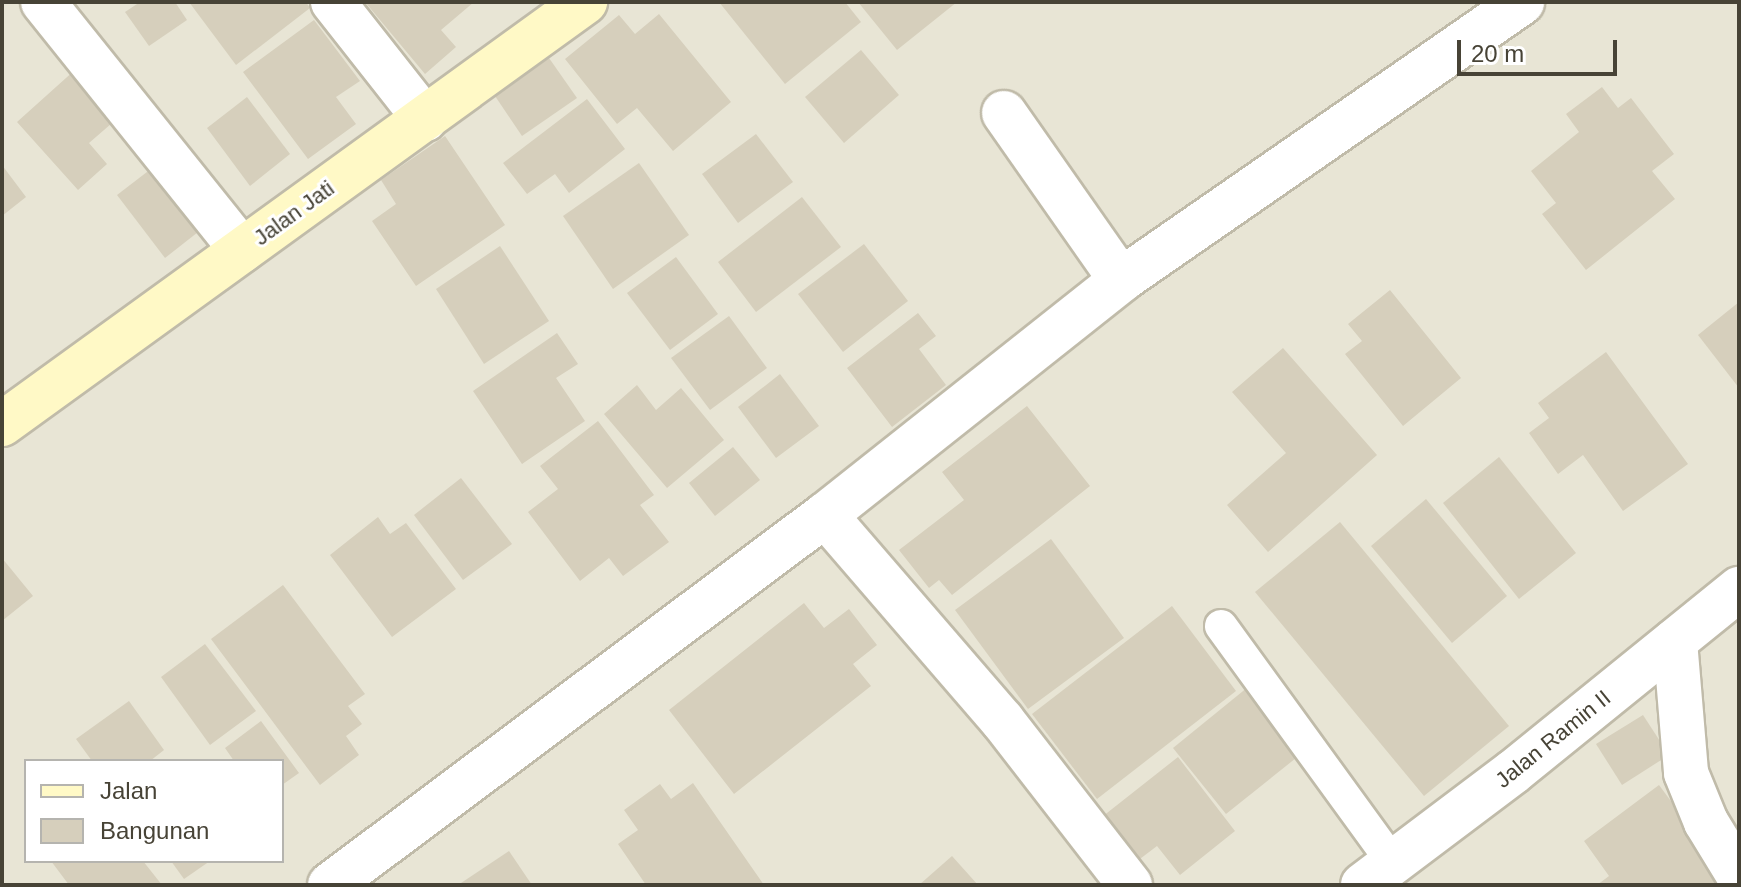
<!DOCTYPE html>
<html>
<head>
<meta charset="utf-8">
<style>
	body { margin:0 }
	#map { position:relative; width:1741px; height:887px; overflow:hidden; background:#f4f2e7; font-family:Arial,sans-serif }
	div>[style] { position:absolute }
	.residential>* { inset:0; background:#e8e5d5 }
	.building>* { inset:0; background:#d6cfbc }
	.roads { filter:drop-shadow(2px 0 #c0bba9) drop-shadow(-2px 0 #c0bba9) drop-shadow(0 2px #c0bba9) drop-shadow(0 -2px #c0bba9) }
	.lane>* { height:32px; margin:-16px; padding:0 16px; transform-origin:16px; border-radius:16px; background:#fff }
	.street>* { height:44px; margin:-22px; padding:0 22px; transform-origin:22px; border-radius:22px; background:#fff }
	.secondary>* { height:44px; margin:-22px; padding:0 22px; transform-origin:22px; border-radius:22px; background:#fff9c6 }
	span { translate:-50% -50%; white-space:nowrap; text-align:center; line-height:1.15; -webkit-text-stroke:6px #fff; paint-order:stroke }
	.street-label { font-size:22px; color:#474336 }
	.frame { position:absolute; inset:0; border:4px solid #474336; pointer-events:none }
	.legend { position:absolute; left:24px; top:759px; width:260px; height:104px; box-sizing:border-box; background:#fff; border:2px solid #b5b4af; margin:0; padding:10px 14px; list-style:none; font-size:24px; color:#474336 }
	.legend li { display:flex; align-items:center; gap:16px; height:40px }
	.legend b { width:40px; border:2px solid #b5b4af }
	.scale { position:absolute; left:1457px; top:40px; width:160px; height:36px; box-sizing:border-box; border:4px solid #474336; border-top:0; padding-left:10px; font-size:24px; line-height:28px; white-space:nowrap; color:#474336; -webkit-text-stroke:6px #fff; paint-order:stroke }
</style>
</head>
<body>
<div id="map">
	<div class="residential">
		<div style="clip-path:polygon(evenodd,2px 2px,1739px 2px,1739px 885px,2px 885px,2px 2px,26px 761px,282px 761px,282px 861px,26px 861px,26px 761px)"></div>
	</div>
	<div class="building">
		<div style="clip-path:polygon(140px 2px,175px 2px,187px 20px,149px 46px,125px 12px)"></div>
		<div style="clip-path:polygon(189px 2px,306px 2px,310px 8px,236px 65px)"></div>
		<div style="clip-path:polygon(365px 2px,474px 2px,441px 30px,456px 47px,425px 74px)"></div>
		<div style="clip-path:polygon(719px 2px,845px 2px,861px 22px,785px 84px)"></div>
		<div style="clip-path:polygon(858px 2px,957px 2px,897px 50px)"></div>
		<div style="clip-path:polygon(659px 14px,731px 102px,673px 151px,637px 108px,617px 124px,565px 59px,619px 15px,635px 34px)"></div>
		<div style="clip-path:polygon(314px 20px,360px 81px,336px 97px,356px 124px,308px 159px,243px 72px)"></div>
		<div style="clip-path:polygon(861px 50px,899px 95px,844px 143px,805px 97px)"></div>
		<div style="clip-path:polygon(549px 58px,577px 98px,522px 136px,495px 96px)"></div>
		<div style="clip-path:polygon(76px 69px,119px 117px,89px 143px,107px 164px,78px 190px,17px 122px)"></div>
		<div style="clip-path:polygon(1602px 87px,1618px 108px,1631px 98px,1674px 154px,1652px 171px,1675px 199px,1586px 270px,1542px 214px,1556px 203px,1531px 171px,1579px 132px,1566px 114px)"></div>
		<div style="clip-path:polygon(247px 97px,290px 154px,250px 186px,207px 128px)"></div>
		<div style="clip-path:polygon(587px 99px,625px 149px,569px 193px,555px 174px,527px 194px,503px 163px)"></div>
		<div style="clip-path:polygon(756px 134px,793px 182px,738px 223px,702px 174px)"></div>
		<div style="clip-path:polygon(445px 136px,505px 225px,416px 286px,372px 221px,396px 204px,381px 180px)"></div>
		<div style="clip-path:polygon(160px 162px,207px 225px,165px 258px,117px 195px)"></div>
		<div style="clip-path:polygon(639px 163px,689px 235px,613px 289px,563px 216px)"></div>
		<div style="clip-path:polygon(2px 165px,26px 197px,2px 216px)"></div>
		<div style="clip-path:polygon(802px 197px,841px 247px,756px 312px,718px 262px)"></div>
		<div style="clip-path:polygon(864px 244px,908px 301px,843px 352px,798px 294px)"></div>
		<div style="clip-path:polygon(500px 246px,549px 321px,484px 364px,436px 289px)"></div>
		<div style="clip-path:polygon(676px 257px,718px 314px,670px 350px,627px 293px)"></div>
		<div style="clip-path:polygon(1390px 290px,1461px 378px,1403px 426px,1345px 354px,1362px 341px,1348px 324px)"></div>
		<div style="clip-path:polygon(1739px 302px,1739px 388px,1698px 335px)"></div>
		<div style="clip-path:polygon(918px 313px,936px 336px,919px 349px,946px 385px,892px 427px,847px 368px)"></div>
		<div style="clip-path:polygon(729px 316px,767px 368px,710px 410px,671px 358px)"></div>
		<div style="clip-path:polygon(557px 333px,578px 364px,556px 378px,585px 421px,522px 464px,473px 391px)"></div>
		<div style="clip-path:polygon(1283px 348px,1377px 455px,1268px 552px,1227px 505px,1286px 453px,1232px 392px)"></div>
		<div style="clip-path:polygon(1606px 352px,1688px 464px,1623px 511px,1583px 455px,1558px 474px,1529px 433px,1549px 418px,1538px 403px)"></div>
		<div style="clip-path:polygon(780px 374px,819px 426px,776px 458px,738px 407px)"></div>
		<div style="clip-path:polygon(637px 385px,656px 410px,681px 388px,724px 440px,667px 488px,604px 414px)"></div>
		<div style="clip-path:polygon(1027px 406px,1090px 486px,952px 595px,939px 580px,929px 588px,899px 550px,964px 500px,942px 472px)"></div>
		<div style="clip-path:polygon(598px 421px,654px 495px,640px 505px,669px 542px,623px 576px,609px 558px,580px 581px,528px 512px,558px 489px,540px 466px)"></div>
		<div style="clip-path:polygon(733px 447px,760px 480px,715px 516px,689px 483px)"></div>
		<div style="clip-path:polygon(1499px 457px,1576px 553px,1519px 599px,1443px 503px)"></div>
		<div style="clip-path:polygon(461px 478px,512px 544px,463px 580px,414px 515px)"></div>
		<div style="clip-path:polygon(1426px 499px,1507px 596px,1452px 643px,1371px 546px)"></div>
		<div style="clip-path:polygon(378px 517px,390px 534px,406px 523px,456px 589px,392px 637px,330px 555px)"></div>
		<div style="clip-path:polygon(1340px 522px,1509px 726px,1424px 796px,1255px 592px)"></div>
		<div style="clip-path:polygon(1051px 539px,1124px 638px,1028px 709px,955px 610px)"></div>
		<div style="clip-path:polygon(2px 558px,33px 596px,2px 621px)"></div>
		<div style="clip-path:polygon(283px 585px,365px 694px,348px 706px,362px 724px,346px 736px,359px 755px,320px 785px,211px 639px)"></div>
		<div style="clip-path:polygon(804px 603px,824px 628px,849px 609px,877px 645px,853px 664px,871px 686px,734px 794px,669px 710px)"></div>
		<div style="clip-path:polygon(1172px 606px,1236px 691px,1097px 799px,1032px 714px)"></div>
		<div style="clip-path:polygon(205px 644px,256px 711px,210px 745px,161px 677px)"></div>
		<div style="clip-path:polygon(1248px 687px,1301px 754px,1226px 814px,1173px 748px)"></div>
		<div style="clip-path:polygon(129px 701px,164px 750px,150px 761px,92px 761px,76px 739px)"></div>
		<div style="clip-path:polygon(1643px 715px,1669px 755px,1622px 785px,1596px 744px)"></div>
		<div style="clip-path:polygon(261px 721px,299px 773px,282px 785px,282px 761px,234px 761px,225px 748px)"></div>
		<div style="clip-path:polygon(1178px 757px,1235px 831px,1180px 875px,1157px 846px,1128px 868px,1093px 824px)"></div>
		<div style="clip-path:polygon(693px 783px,764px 885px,646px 885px,618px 844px,638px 830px,624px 810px,660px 784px,671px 799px)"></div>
		<div style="clip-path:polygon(1659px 785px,1733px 885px,1597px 885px,1609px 876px,1584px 841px)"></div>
		<div style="clip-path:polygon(509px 851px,532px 885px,458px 885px)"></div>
		<div style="clip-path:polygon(952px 856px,978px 885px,919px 885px)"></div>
		<div style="clip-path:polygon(51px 861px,143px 861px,162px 885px,69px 885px)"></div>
		<div style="clip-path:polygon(171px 861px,210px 861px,184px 879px)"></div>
	</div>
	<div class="roads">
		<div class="lane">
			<div style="left:1221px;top:626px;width:293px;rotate:54deg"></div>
		</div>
		<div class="street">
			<div style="left:43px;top:2px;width:318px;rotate:51.3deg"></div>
			<div style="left:333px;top:2px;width:149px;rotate:51.8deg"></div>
			<div style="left:1004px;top:113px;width:204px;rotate:55deg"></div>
			<div style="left:825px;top:515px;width:271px;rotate:49.2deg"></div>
			<div style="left:1002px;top:720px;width:209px;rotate:52.2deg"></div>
			<div style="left:1675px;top:641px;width:132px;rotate:85.2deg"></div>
			<div style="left:1686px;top:773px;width:53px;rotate:67.8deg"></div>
			<div style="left:1706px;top:822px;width:63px;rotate:58.6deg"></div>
			<div style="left:330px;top:885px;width:618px;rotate:-36.78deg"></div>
			<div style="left:825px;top:515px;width:378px;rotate:-38.4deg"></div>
			<div style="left:1121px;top:280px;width:488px;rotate:-34.7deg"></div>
			<div style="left:1363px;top:885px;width:188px;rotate:-37deg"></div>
			<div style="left:1513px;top:772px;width:291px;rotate:-39deg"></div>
		</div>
		<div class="secondary">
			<div style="left:2px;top:424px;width:720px;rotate:-35.9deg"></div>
		</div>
	</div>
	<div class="street-label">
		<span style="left:294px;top:213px;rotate:-36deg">Jalan Jati</span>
		<span style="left:1553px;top:739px;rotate:-39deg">Jalan Ramin II</span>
	</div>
	<div class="frame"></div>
	<ul class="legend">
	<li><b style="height:10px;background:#fff9c6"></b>Jalan</li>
	<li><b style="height:22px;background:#d6cfbc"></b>Bangunan</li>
	</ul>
	<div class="scale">20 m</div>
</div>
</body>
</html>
